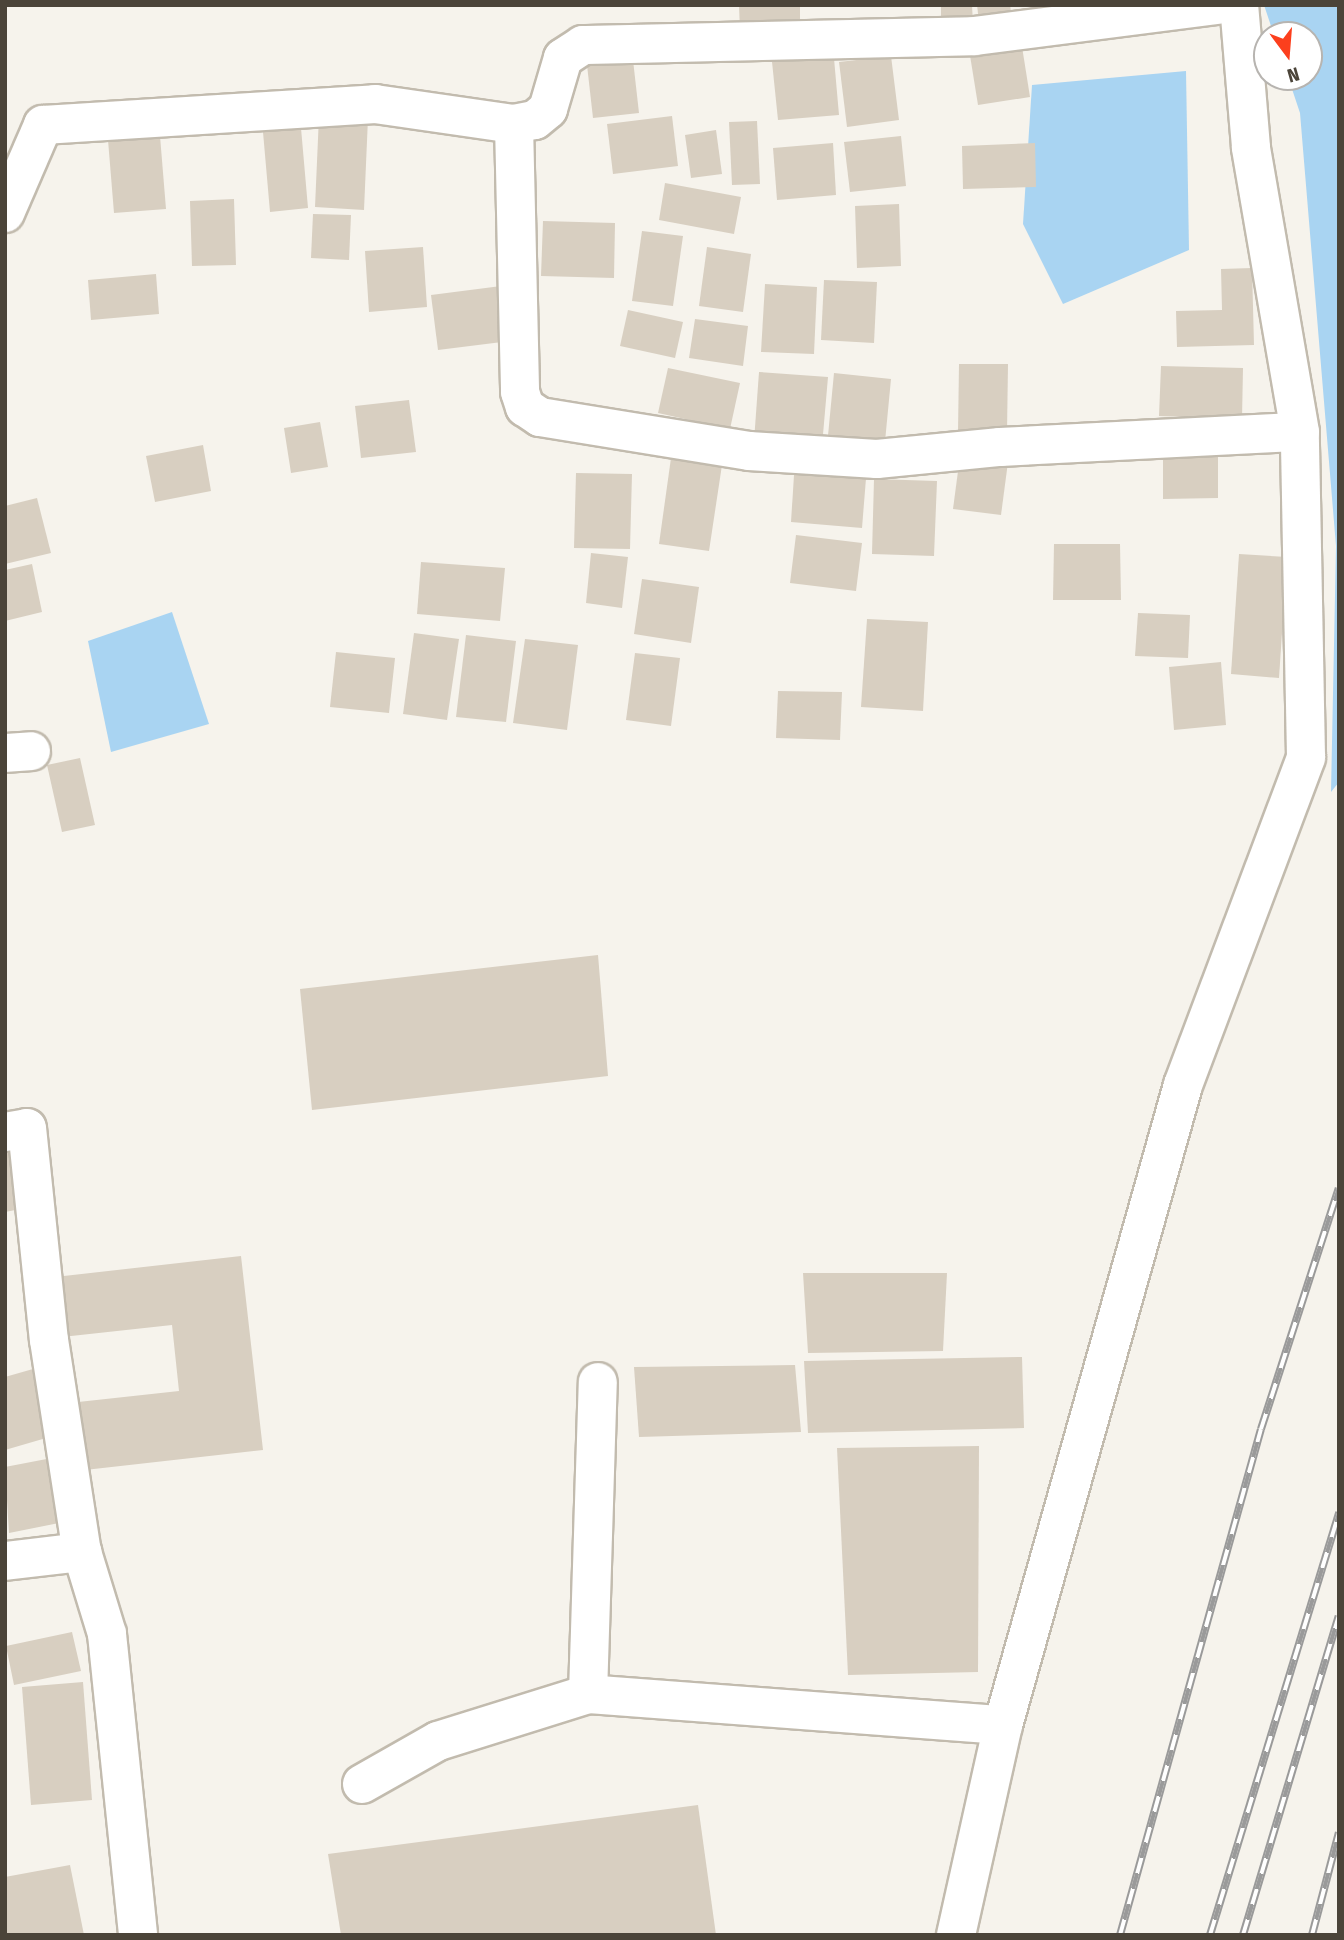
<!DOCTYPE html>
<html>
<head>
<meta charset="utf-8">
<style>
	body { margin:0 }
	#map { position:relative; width:1344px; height:1940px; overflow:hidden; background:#f6f3ec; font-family:"Fira Sans Condensed",sans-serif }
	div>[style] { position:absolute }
	.water>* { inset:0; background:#a9d4f2 }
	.building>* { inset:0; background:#d8cfc1 }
	.roads { filter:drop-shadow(2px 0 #c2bbae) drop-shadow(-2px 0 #c2bbae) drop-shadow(0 2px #c2bbae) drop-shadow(0 -2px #c2bbae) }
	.street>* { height:38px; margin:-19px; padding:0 19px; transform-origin:19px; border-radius:19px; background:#fff }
	.rail>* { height:8px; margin-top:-4px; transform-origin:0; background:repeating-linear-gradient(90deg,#fff 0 16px,#9a9a9a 0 32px); box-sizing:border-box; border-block:2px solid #9a9a9a }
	span { translate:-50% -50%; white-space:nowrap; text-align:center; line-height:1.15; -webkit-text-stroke:5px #fff; paint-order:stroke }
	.frame { position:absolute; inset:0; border:7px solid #4b4439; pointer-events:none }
	.north { position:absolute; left:1253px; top:21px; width:70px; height:70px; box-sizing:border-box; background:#fff; border:2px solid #b7b4b0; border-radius:50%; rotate:164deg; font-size:19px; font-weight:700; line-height:28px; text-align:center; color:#4b4439 }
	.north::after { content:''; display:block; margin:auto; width:24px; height:32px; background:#fc3f1d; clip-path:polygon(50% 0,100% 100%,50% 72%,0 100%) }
</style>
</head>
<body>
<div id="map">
	<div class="water">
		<div style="clip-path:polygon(1264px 5px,1339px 5px,1339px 782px,1331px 792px,1336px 546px,1300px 113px,1288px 77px,1309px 77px,1309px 35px,1274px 35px)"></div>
		<div style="clip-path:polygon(1186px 71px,1189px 250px,1063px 304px,1023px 224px,1032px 85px)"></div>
		<div style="clip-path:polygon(172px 612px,209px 724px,111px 752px,88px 641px)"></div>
	</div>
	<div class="building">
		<div style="clip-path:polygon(739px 5px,800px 5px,800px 29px,740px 31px)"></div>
		<div style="clip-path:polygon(941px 5px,972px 5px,973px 24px,941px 26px)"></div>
		<div style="clip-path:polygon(977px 5px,1010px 5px,1013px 26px,980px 30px)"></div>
		<div style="clip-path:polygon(1020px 34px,1030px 97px,978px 105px,968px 43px)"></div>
		<div style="clip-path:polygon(833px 47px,839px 115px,778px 120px,771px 52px)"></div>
		<div style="clip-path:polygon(891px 56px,899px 120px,847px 127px,839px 62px)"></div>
		<div style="clip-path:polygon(633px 60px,639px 113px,593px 118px,587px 65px)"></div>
		<div style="clip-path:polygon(319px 116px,368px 118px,364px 210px,315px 207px)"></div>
		<div style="clip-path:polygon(672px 116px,678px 166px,613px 174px,607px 124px)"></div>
		<div style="clip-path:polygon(757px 121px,760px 184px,732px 185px,729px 122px)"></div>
		<div style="clip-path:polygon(301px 128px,308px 208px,270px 212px,263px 132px)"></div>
		<div style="clip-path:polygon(716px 130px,722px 174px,691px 178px,685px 135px)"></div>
		<div style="clip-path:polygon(160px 136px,166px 209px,114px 213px,108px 140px)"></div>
		<div style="clip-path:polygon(901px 136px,906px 186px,850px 192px,844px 142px)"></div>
		<div style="clip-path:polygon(833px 143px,836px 195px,777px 200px,773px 148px)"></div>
		<div style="clip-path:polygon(1035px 143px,1036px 187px,963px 189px,962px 146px)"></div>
		<div style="clip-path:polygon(665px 183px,741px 197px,734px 234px,659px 220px)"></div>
		<div style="clip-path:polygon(234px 199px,236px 265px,192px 266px,190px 201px)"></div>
		<div style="clip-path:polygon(899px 204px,901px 266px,857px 268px,855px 206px)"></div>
		<div style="clip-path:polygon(313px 214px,351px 215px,349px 260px,311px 258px)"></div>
		<div style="clip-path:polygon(543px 221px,615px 223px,614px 278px,541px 276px)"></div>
		<div style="clip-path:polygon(642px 231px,683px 236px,673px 306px,632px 301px)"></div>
		<div style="clip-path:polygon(423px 247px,427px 307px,369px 312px,365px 251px)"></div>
		<div style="clip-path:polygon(707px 247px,751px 254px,743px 312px,699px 306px)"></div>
		<div style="clip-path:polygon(1252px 268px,1254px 345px,1177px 347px,1176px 311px,1222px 310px,1221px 269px)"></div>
		<div style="clip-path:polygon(156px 274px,159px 314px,91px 320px,88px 280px)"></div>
		<div style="clip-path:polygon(824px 280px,877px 282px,874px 343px,821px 340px)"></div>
		<div style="clip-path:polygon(765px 284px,817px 287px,814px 354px,761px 352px)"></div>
		<div style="clip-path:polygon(509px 285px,517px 340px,438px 350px,431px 295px)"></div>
		<div style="clip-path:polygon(628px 310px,683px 322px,675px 358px,620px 346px)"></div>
		<div style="clip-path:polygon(695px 319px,748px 326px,743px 366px,689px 358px)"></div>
		<div style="clip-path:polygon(959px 364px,1008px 364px,1007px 432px,958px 432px)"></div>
		<div style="clip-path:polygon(1161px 366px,1243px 368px,1242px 419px,1159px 416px)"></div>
		<div style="clip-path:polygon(668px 368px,740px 383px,730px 429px,658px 413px)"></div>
		<div style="clip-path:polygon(759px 372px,828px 377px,822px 446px,754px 441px)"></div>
		<div style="clip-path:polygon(834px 373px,891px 379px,884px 452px,827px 446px)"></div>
		<div style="clip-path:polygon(409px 400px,416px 452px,361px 458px,355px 406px)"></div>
		<div style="clip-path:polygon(320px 422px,328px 467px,291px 473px,284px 428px)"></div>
		<div style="clip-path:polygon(203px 445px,211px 491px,155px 502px,146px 456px)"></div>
		<div style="clip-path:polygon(1218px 451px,1218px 498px,1163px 499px,1163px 453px)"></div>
		<div style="clip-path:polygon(960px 456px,1008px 462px,1001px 515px,953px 509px)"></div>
		<div style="clip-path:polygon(671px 458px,722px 465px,709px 551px,659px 544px)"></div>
		<div style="clip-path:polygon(795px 460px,867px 466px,862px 528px,791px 522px)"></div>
		<div style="clip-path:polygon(576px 473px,632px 474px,630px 549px,574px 548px)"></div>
		<div style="clip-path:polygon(874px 479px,937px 481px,934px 556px,872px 554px)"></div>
		<div style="clip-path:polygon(37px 498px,51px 553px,5px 564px,5px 506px)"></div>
		<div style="clip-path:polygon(796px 535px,862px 543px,856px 591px,790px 583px)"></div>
		<div style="clip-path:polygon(1054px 544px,1120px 544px,1121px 600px,1053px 600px)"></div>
		<div style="clip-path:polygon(591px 553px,628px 557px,622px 608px,586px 603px)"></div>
		<div style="clip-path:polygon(1239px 554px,1287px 557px,1279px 678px,1231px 674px)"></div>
		<div style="clip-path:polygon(421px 562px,505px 568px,500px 621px,417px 614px)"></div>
		<div style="clip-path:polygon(32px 564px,42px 612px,5px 621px,5px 570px)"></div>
		<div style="clip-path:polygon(642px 579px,699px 587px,691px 643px,634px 634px)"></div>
		<div style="clip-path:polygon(1138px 613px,1190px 615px,1188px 658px,1135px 656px)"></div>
		<div style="clip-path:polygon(867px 619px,928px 622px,923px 711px,861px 707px)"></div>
		<div style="clip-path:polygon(414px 633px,459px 639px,447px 720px,403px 714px)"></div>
		<div style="clip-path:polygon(466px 635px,516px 641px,506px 722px,456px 717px)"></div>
		<div style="clip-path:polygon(525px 639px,578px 645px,567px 730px,513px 723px)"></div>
		<div style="clip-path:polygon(336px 652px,395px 658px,389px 713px,330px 707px)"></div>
		<div style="clip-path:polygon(635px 653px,680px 658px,671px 726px,626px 720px)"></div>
		<div style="clip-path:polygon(1221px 662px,1226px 725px,1174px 730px,1169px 667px)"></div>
		<div style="clip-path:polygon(778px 691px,842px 692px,840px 740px,776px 738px)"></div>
		<div style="clip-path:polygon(80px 758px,95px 825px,62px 832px,47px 765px)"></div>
		<div style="clip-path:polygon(598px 955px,608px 1076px,312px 1110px,300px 989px)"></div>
		<div style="clip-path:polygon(15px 1147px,26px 1208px,5px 1212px,5px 1149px)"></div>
		<div style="clip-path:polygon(241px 1256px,263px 1450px,76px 1471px,69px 1403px,179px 1391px,172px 1325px,62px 1337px,55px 1277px)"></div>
		<div style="clip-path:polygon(803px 1273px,947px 1273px,943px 1351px,808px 1353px)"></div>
		<div style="clip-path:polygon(1022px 1357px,1024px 1428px,808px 1433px,804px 1361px)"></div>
		<div style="clip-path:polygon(795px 1365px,801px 1432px,639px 1437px,634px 1367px)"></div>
		<div style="clip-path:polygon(33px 1369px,53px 1436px,5px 1450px,5px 1377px)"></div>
		<div style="clip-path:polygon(979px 1446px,978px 1672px,848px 1675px,837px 1448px)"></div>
		<div style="clip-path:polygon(57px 1457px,69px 1521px,9px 1533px,5px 1467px)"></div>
		<div style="clip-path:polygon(72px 1632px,81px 1671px,14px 1685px,6px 1646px)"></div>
		<div style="clip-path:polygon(83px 1682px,92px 1800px,31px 1805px,22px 1687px)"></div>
		<div style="clip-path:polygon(698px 1805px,716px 1935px,341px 1935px,328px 1854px)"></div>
		<div style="clip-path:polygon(70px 1865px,84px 1935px,5px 1935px,5px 1877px)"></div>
	</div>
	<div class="roads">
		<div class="street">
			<div style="left:514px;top:124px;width:268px;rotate:88.7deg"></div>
			<div style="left:520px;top:392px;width:16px;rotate:72deg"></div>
			<div style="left:525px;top:407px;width:18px;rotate:34deg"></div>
			<div style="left:540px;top:417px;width:212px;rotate:9.2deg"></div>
			<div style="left:749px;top:451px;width:128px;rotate:3.6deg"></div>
			<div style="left:877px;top:459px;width:124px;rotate:-5.6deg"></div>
			<div style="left:1000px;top:447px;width:300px;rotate:-2.9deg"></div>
			<div style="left:5px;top:213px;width:96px;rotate:-66.6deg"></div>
			<div style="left:43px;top:125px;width:333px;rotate:-3.6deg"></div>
			<div style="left:375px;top:104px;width:140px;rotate:8.2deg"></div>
			<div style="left:514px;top:124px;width:21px;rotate:-11deg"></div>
			<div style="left:535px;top:120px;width:17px;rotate:-40deg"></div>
			<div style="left:548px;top:109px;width:53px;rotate:-73.6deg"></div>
			<div style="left:563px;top:58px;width:24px;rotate:-33deg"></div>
			<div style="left:583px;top:45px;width:392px;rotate:-1.3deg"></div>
			<div style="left:975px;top:36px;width:245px;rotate:-7.3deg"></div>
			<div style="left:5px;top:753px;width:26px;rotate:-4deg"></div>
			<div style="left:5px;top:1132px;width:22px;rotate:-10deg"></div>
			<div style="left:27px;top:1128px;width:213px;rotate:84.1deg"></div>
			<div style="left:49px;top:1340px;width:215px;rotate:81.2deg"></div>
			<div style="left:5px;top:1561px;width:78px;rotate:-6.7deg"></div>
			<div style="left:82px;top:1552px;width:86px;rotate:73deg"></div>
			<div style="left:107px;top:1634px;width:303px;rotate:84.1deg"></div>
			<div style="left:588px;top:1694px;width:312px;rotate:-88.2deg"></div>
			<div style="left:362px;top:1784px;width:87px;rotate:-29.5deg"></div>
			<div style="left:438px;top:1741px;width:157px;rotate:-17.4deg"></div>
			<div style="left:588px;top:1694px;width:416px;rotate:4.3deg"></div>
			<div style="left:956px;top:1935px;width:215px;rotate:-77.4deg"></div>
			<div style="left:1003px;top:1725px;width:665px;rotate:-74.29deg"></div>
			<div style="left:1183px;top:1085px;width:350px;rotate:-69.4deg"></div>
			<div style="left:1306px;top:757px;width:325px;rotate:-91.1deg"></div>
			<div style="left:1300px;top:432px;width:289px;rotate:-99.8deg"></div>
			<div style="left:1251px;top:147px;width:143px;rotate:-94.8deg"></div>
		</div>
	</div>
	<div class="rail">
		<div style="left:1120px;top:1935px;width:525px;rotate:-74.43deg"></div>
		<div style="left:1261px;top:1429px;width:253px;rotate:-72.1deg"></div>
		<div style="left:1210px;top:1935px;width:442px;rotate:-73deg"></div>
		<div style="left:1243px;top:1935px;width:333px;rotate:-73.3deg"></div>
		<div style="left:1312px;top:1935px;width:106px;rotate:-75.3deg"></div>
	</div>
	<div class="frame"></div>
	<div class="north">N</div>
</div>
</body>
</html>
